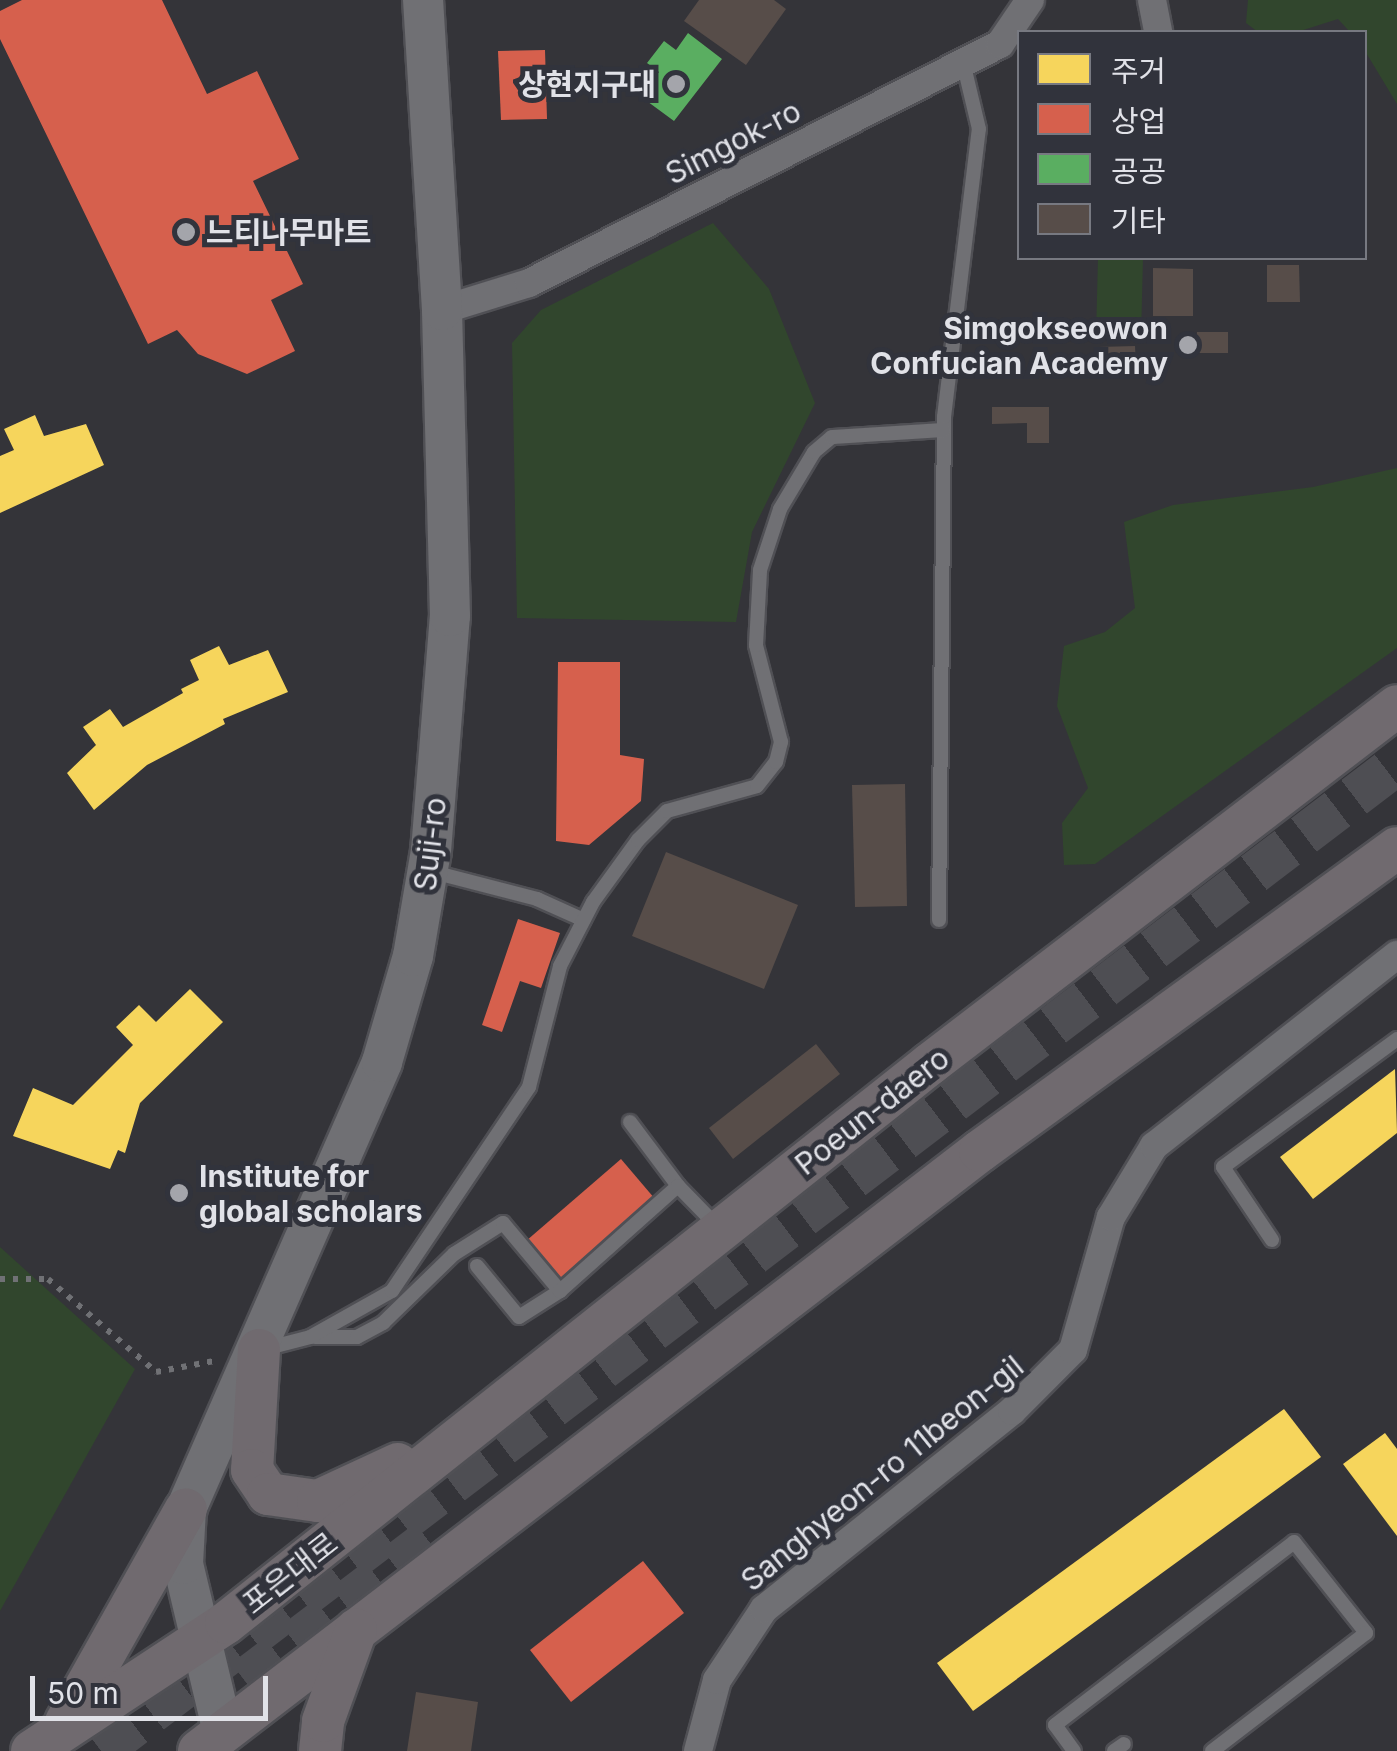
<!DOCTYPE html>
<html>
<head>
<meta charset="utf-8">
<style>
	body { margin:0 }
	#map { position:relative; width:1397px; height:1751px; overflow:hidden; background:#343439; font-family:Inter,"Noto Sans KR",sans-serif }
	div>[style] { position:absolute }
	.green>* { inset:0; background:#31462d }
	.homes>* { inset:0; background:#f6d55c }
	.shops>* { inset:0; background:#d6604d }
	.public>* { inset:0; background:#5aae61 }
	.building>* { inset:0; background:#574d49 }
	.primary-tunnel>* { height:42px; margin-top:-21px; transform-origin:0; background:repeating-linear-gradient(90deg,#4e4e53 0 42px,transparent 0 63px) }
	.path>* { height:6px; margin-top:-3px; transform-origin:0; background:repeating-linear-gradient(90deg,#707175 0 5px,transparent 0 13px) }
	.roads { filter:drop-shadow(2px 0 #505055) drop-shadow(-2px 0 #505055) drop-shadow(0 2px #505055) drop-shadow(0 -2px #505055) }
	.service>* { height:14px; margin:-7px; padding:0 7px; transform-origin:7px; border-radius:7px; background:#707074 }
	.minor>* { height:28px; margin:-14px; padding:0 14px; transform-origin:14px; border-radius:14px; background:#707074 }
	.secondary>* { height:40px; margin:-20px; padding:0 20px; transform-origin:20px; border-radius:20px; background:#707074 }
	.primary>* { height:42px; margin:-21px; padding:0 21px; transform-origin:21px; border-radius:21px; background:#706a6f }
	.dots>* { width:28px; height:28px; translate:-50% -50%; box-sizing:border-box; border:5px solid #31333c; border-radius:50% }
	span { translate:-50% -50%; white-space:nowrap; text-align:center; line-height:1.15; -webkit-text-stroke:10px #31333c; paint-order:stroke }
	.poi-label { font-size:30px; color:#e1e2e8; font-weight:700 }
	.right { translate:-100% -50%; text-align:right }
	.left { translate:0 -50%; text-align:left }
	.street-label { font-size:30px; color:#e1e2e8 }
	.legend { position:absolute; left:1017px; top:30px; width:350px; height:230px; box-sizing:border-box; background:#31333c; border:2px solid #777981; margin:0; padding:12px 18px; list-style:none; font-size:30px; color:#e1e2e8 }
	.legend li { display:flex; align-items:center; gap:20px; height:50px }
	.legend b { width:50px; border:2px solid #777981 }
	.scale { position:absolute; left:30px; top:1676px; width:238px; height:45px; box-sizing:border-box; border:5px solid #e1e2e8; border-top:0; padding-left:12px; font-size:30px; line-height:35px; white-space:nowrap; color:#e1e2e8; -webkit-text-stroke:8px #31333c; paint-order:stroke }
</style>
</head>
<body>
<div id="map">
	<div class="green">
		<div style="clip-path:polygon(1248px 0,1397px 0,1397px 104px,1365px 51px,1364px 32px,1350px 32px,1338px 19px,1297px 32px,1258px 32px,1246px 23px)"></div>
		<div style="clip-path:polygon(713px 223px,769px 289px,815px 403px,752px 532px,736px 622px,517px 618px,512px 343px,541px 310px)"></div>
		<div style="clip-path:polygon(1098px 258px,1143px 258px,1141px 337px,1096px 336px)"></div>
		<div style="clip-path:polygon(1397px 468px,1397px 648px,1095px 864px,1064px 865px,1062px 823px,1088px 788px,1057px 706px,1064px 646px,1105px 632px,1135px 608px,1124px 522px,1173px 505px,1313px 487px)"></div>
		<div style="clip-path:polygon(0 1247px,135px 1369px,0 1611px)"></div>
	</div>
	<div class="homes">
		<div style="clip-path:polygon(35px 415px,44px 436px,86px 424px,104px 465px,0 513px,0 456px,14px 450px,4px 429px)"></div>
		<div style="clip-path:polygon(219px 646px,229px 665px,268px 650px,288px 692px,223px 719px,225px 724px,147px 765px,94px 810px,67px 773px,96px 745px,83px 727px,110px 709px,123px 727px,183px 693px,181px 689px,199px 680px,190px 660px)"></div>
		<div style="clip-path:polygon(190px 989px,223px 1022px,140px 1103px,125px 1153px,118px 1150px,110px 1169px,13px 1136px,33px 1088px,73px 1105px,133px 1045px,116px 1027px,139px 1005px,156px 1022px)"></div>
		<div style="clip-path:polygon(1395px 1069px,1397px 1133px,1313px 1199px,1280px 1157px)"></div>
		<div style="clip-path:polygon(1284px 1409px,1321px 1457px,973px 1711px,937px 1663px)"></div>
		<div style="clip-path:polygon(1385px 1433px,1397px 1449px,1397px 1536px,1343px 1464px)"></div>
	</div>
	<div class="shops">
		<div style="clip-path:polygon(22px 0,162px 0,207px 94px,257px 71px,299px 159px,253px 181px,303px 284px,271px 300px,295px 351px,247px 374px,198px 354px,177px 330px,148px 344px,0 39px,0 11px)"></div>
		<div style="clip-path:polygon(545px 50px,547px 119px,501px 120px,498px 51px)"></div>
		<div style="clip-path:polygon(558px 662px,620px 662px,620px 755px,644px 759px,641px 801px,589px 845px,556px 841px)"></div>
		<div style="clip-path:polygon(518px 919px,560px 933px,541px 988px,520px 981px,502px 1032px,482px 1025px)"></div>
		<div style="clip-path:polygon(621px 1159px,655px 1199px,561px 1281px,526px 1241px)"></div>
		<div style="clip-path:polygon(643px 1561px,684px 1613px,571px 1702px,530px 1650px)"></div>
	</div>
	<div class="public">
		<div style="clip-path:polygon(688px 33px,722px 59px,674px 121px,640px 96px,659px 72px,647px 63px,664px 41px,676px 50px)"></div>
	</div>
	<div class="building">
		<div style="clip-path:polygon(699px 0,774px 0,786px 9px,746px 65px,684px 21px)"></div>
		<div style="clip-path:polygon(1267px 265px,1299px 265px,1300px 302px,1267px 302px)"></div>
		<div style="clip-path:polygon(1153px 268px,1193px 269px,1193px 316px,1153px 316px)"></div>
		<div style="clip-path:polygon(1197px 332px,1228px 332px,1228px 353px,1196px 353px)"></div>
		<div style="clip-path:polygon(1135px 346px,1136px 366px,1098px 366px,1098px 347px)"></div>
		<div style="clip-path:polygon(992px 407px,1049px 407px,1049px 443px,1027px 443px,1027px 423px,992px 424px)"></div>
		<div style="clip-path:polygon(905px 784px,907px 906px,855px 907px,852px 785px)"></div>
		<div style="clip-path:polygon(666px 852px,798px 905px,764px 989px,632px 936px)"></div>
		<div style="clip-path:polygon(816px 1044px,840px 1074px,733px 1159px,709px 1128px)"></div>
		<div style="clip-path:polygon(416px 1692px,478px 1702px,471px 1751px,407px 1751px)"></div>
	</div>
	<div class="primary-tunnel">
		<div style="left:244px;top:1680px;width:249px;rotate:-37.3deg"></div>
		<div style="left:101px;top:1751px;width:1629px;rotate:-37.29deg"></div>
	</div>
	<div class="path">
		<div style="left:0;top:1279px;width:48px"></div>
		<div style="left:48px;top:1279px;width:143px;rotate:40.7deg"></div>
		<div style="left:156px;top:1372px;width:59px;rotate:-10.7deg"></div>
	</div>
	<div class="roads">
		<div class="service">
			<div style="left:429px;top:871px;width:112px;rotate:14.5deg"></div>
			<div style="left:537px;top:899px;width:51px;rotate:24.1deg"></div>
			<div style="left:939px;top:920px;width:503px;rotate:-89.43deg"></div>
			<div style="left:944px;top:417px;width:290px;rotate:-83.1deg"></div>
			<div style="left:979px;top:129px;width:69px;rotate:-103.4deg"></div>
			<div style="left:630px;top:1122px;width:80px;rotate:53.1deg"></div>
			<div style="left:1272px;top:1240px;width:88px;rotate:-123.9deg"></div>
			<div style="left:1223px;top:1167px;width:216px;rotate:-36.3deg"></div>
			<div style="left:477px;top:1266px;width:66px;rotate:50.5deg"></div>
			<div style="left:519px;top:1317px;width:49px;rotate:-32.4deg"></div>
			<div style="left:315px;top:1337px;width:42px"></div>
			<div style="left:357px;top:1337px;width:30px;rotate:-28deg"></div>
			<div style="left:383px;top:1323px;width:99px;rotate:-44.2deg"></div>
			<div style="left:454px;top:1254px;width:58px;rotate:-32.3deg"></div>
			<div style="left:503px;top:1223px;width:89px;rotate:50deg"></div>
			<div style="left:560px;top:1291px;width:158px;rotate:-41.7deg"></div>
			<div style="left:678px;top:1186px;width:57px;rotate:45.7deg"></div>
			<div style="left:264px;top:1349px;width:48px;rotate:-14.6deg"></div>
			<div style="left:310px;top:1337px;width:94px;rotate:-29.3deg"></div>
			<div style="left:392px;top:1291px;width:246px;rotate:-56.1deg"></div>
			<div style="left:529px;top:1087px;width:125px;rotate:-75.6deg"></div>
			<div style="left:560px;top:966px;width:72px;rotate:-62.7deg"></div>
			<div style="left:593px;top:902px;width:77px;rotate:-54deg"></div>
			<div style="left:638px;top:840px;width:41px;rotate:-45deg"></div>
			<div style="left:667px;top:811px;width:93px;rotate:-15.5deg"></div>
			<div style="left:757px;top:786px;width:31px;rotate:-52deg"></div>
			<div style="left:776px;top:762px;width:21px;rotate:-76deg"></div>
			<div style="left:781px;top:742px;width:100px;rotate:-104.5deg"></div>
			<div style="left:756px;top:645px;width:75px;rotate:-86.9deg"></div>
			<div style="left:760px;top:570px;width:64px;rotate:-71.8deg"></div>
			<div style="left:780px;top:509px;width:66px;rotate:-59.2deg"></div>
			<div style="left:814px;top:452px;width:23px;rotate:-40deg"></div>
			<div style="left:832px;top:437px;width:112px;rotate:-3.6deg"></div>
			<div style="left:1074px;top:1751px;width:32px;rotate:-126deg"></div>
			<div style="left:1055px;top:1725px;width:301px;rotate:-37.4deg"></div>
			<div style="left:1294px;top:1542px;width:116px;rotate:51.6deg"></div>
			<div style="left:1366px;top:1633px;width:194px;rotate:142.5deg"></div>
			<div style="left:1114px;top:1751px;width:12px;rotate:-35deg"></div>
		</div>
		<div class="minor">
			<div style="left:1152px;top:0;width:33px;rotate:79deg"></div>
			<div style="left:442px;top:310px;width:91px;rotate:-17.2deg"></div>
			<div style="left:529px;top:283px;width:528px;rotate:-26.9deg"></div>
			<div style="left:1000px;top:44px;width:53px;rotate:-55.7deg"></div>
			<div style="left:698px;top:1751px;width:73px;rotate:-75deg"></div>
			<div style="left:717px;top:1680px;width:85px;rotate:-56.5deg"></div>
			<div style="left:764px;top:1609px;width:317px;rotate:-38.6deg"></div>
			<div style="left:1012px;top:1411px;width:86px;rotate:-45deg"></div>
			<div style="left:1073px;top:1350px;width:138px;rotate:-74.1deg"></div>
			<div style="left:1111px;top:1217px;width:83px;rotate:-58.8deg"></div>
			<div style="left:1154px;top:1146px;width:309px;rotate:-38.2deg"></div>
		</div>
		<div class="secondary">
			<div style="left:223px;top:1732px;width:173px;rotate:-103.4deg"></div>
			<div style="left:183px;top:1564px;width:55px;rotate:-86.9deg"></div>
			<div style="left:186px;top:1509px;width:488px;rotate:-66.3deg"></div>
			<div style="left:382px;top:1062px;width:110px;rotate:-73.7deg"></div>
			<div style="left:413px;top:956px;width:107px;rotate:-80.3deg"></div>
			<div style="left:431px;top:851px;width:236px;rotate:-85.4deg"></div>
			<div style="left:450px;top:616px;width:306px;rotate:-91.5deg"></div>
			<div style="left:442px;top:310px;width:311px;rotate:-93.5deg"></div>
		</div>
		<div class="primary">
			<div style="left:259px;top:1350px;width:120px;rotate:93.3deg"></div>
			<div style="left:252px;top:1470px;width:29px;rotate:56deg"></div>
			<div style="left:268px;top:1494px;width:50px;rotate:8deg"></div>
			<div style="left:318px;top:1501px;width:88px;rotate:-24.8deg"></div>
			<div style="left:66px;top:1722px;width:244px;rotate:-60.6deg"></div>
			<div style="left:32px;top:1751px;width:232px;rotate:-33.4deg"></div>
			<div style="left:226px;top:1623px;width:899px;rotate:-38.45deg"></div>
			<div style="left:930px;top:1064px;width:588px;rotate:-37.47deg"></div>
			<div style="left:199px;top:1751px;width:985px;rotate:-37.53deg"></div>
			<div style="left:980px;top:1151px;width:515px;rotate:-36deg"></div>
			<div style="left:320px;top:1751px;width:30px;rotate:-84deg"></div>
			<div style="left:323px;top:1721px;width:97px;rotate:-70.1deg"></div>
		</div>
	</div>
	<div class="dots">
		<div style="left:676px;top:84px;background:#a4a5ab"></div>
		<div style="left:186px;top:232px;background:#a4a5ab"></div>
		<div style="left:1188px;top:345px;background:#a4a5ab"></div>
		<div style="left:179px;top:1193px;background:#a4a5ab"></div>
	</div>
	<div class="poi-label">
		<span class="right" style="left:656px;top:84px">상현지구대</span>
		<span class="left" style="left:206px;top:232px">느티나무마트</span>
		<span class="right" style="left:1168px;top:345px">Simgokseowon<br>Confucian Academy</span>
		<span class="left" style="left:199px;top:1193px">Institute for<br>global scholars</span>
	</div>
	<div class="street-label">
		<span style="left:733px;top:142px;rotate:-27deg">Simgok-ro</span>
		<span style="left:430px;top:844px;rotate:-83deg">Suji-ro</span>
		<span style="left:872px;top:1111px;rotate:-38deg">Poeun-daero</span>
		<span style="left:882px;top:1473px;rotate:-39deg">Sanghyeon-ro 11beon-gil</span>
		<span style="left:290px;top:1573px;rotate:-38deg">포은대로</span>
	</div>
	<ul class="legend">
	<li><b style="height:28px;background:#f6d55c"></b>주거</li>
	<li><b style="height:28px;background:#d6604d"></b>상업</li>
	<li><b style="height:28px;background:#5aae61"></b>공공</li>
	<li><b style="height:28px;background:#574d49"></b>기타</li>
	</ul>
	<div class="scale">50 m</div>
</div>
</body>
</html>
